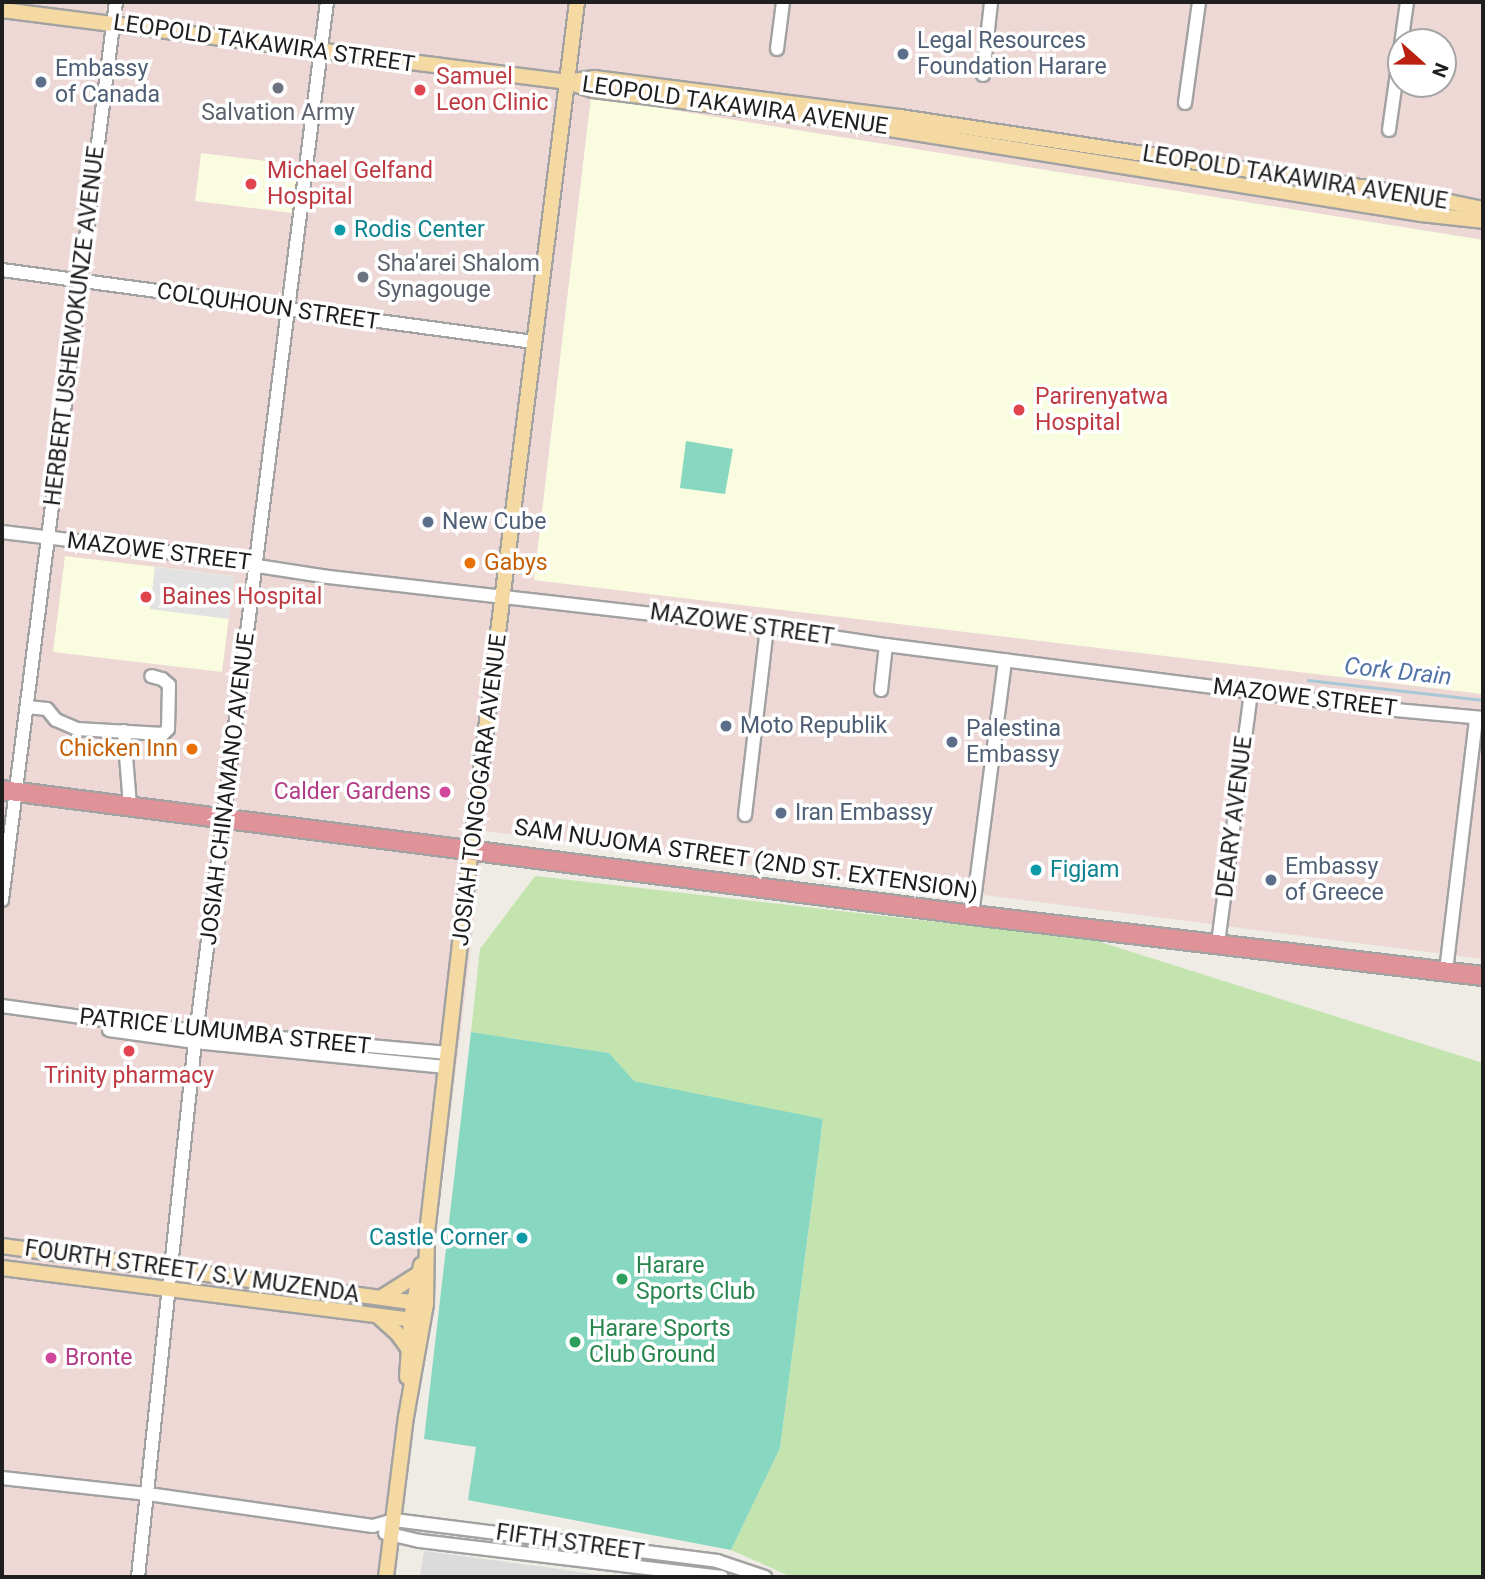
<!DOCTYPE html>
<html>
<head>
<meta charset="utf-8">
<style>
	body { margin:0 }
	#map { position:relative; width:1485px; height:1579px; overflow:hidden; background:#eeece4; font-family:Roboto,sans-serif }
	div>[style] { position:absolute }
	.residential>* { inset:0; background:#dcdbdb }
	.commercial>* { inset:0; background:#edd8d5 }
	.education>* { inset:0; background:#f9fcdf }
	.grass>* { inset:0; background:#c3e4ae }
	.pitch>* { inset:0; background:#88d7c0 }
	.parking>* { inset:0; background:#e2e2e2 }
	.stream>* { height:2.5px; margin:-1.25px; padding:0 1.25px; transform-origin:1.25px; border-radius:1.25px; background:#a8c8d8 }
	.roads { filter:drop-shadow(2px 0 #a2a2a2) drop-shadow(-2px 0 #a2a2a2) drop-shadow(0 2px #a2a2a2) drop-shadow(0 -2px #a2a2a2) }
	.minor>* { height:12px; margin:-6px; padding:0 6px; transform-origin:6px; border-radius:6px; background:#fff }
	.major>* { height:14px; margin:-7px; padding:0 7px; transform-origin:7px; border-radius:7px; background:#f4d9a3 }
	.highway>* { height:18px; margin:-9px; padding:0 9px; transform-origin:9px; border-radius:9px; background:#df9298 }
	.dots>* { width:19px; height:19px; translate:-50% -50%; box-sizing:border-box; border:4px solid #fff; border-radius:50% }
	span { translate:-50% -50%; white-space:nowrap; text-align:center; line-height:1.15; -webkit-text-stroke:7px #fff; paint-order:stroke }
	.service-label { font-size:23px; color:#4e5e75 }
	.left { translate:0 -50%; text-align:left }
	.street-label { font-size:23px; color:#1e1e1e }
	.health-label { font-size:23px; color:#be3a42 }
	.worship-label { font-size:23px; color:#5b616d }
	.culture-label { font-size:23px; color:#0d838f }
	.right { translate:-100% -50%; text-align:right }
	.food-label { font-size:23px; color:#c56008 }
	.hotel-label { font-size:23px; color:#b23c85 }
	.leisure-label { font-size:23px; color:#27864d }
	.water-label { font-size:24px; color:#5273a5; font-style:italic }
	.frame { position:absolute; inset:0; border:4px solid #1e1e1e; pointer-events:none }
	.north { position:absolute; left:1387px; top:28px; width:70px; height:70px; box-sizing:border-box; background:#fff; border:2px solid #a5a5a5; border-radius:50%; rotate:111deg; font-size:19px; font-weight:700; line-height:28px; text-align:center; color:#1e1e1e }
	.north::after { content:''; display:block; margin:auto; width:24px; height:32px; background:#bb2110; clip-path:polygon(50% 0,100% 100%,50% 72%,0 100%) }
</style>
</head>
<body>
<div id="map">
	<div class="residential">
		<div style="clip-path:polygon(424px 1551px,617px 1577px,420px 1577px)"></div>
	</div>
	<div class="commercial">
		<div style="clip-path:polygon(evenodd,2px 2px,1483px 2px,1483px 240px,591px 97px,534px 580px,1483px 694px,1483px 959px,485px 831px,394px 1577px,2px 1577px,2px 2px,1401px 42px,1443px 42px,1443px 84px,1401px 84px,1401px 42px)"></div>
	</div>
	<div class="education">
		<div style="clip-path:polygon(591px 97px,1483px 240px,1483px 694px,534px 580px)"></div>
		<div style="clip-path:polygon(201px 153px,306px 166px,300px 214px,195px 201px)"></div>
		<div style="clip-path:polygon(65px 556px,234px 576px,222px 672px,53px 652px)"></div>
	</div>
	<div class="grass">
		<div style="clip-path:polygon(535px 876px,1094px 940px,1483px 1063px,1483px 1577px,792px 1577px,731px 1550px,780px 1448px,823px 1120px,634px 1081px,609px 1053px,471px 1032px,480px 949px)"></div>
	</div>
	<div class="pitch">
		<div style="clip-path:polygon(686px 441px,733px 449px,725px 494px,680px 488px)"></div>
		<div style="clip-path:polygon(471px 1032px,609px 1053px,634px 1081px,823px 1119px,780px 1448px,731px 1550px,468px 1500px,476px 1447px,424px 1439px)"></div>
	</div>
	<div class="parking">
		<div style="clip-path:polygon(155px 567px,234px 576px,229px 619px,150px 609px)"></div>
	</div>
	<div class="stream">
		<div style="left:1308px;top:680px;width:176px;rotate:6.5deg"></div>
	</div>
	<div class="roads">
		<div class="minor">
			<div style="left:777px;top:49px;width:47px;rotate:-82.7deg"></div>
			<div style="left:983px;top:75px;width:73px;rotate:-83.7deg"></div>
			<div style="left:1185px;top:103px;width:102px;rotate:-82.1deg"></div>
			<div style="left:1389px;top:130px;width:129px;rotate:-82deg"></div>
			<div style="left:2px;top:270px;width:537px;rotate:7.71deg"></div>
			<div style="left:2px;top:532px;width:153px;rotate:6.8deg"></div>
			<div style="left:154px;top:550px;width:176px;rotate:8.8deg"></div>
			<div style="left:328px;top:577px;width:442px;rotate:6.5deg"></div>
			<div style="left:767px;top:627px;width:120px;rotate:8.6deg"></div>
			<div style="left:886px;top:645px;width:503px;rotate:7.31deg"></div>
			<div style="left:1385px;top:709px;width:98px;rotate:5.2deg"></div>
			<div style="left:881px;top:690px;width:45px;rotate:-83.7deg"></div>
			<div style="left:27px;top:707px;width:20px;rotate:6deg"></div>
			<div style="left:47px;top:709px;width:14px;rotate:51deg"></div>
			<div style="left:56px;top:720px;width:23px;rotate:23deg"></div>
			<div style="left:77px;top:729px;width:86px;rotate:3.3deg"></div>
			<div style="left:163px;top:734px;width:7px;rotate:-45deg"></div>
			<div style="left:168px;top:729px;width:44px;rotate:-88.7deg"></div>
			<div style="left:169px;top:685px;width:9px;rotate:-139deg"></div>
			<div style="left:162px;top:679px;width:11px;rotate:-165deg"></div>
			<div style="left:124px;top:731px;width:74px;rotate:85.4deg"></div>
			<div style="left:745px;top:815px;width:189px;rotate:-83.3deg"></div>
			<div style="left:2px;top:900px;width:905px;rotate:-82.77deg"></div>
			<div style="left:972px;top:915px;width:257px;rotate:-82.6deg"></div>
			<div style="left:1218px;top:943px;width:254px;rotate:-82.5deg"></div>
			<div style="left:1446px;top:971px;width:255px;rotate:-83.2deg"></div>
			<div style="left:2px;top:1006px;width:145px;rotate:7.9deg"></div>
			<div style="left:146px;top:1026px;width:303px;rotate:5.1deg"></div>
			<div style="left:109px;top:1030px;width:87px;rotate:7.9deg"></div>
			<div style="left:195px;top:1042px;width:252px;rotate:5.7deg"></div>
			<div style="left:2px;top:1478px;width:147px;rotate:6.3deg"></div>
			<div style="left:148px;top:1494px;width:227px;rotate:8.1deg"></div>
			<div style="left:373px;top:1526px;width:22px;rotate:-16deg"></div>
			<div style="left:394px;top:1520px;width:326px;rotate:7.2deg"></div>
			<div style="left:717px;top:1561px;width:51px;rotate:18.4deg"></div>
			<div style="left:385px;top:1533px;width:36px;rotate:13deg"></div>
			<div style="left:420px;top:1541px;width:304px;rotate:6.8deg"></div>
			<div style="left:138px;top:1577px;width:538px;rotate:-83.92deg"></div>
			<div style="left:195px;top:1042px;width:1048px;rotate:-82.77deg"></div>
		</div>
		<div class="major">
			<div style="left:2px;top:10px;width:571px;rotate:7.25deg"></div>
			<div style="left:568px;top:82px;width:26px;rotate:18deg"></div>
			<div style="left:593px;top:90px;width:236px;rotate:7.1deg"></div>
			<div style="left:827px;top:119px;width:602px;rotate:9.09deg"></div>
			<div style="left:1421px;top:214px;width:62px;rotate:6.4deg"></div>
			<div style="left:573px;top:81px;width:22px;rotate:-8deg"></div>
			<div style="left:595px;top:78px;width:307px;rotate:7.3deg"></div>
			<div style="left:900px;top:117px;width:526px;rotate:8.64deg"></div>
			<div style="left:1420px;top:196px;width:64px;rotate:11.7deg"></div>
			<div style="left:2px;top:1246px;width:428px;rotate:7.8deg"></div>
			<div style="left:2px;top:1268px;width:424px;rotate:7.2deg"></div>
			<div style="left:382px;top:1297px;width:45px;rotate:-32.3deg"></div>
			<div style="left:378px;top:1316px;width:25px;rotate:42deg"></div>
			<div style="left:397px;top:1333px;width:19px;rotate:54deg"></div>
			<div style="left:407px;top:1377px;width:58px;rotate:-86.1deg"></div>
			<div style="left:411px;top:1319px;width:55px;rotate:-79.5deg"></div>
			<div style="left:386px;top:1577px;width:161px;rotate:-82.9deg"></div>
			<div style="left:406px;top:1417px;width:115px;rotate:-80deg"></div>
			<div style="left:426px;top:1304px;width:71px;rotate:-89.2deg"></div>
			<div style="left:427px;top:1233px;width:388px;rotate:-83.5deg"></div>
			<div style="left:471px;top:848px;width:853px;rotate:-82.86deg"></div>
		</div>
		<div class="highway">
			<div style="left:2px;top:790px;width:978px;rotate:7.34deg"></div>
			<div style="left:972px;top:915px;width:515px;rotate:6.81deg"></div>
		</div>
	</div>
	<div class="dots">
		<div style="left:903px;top:54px;background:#5c6f8a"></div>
		<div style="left:41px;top:82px;background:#5c6f8a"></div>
		<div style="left:278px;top:88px;background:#6b7280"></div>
		<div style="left:420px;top:90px;background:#e0444e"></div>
		<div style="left:251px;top:184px;background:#e0444e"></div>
		<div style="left:340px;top:230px;background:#0f9aa8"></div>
		<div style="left:363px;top:277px;background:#6b7280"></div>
		<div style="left:1019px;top:410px;background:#e0444e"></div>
		<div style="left:428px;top:522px;background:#5c6f8a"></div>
		<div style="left:470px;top:563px;background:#e8710a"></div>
		<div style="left:146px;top:597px;background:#e0444e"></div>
		<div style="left:726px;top:726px;background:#5c6f8a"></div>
		<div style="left:952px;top:742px;background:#5c6f8a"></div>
		<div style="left:192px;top:749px;background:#e8710a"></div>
		<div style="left:445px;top:792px;background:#d1479c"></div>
		<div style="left:781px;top:813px;background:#5c6f8a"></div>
		<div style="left:1036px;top:870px;background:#0f9aa8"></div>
		<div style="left:1271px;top:880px;background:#5c6f8a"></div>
		<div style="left:129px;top:1051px;background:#e0444e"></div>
		<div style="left:522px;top:1238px;background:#0f9aa8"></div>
		<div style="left:622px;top:1279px;background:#2e9e5b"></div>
		<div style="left:575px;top:1342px;background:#2e9e5b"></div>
		<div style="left:51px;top:1358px;background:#d1479c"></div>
	</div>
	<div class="service-label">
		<span class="left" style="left:917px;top:54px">Legal Resources<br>Foundation Harare</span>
		<span class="left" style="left:55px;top:82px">Embassy<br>of Canada</span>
		<span class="left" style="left:442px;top:522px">New Cube</span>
		<span class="left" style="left:740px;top:726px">Moto Republik</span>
		<span class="left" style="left:966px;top:742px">Palestina<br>Embassy</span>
		<span class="left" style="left:795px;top:813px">Iran Embassy</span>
		<span class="left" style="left:1285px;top:880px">Embassy<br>of Greece</span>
	</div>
	<div class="street-label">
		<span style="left:264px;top:44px;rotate:8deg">LEOPOLD TAKAWIRA STREET</span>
		<span style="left:735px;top:106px;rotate:8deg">LEOPOLD TAKAWIRA AVENUE</span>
		<span style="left:1295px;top:178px;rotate:9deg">LEOPOLD TAKAWIRA AVENUE</span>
		<span style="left:268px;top:307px;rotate:8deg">COLQUHOUN STREET</span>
		<span style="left:75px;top:326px;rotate:-83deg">HERBERT USHEWOKUNZE AVENUE</span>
		<span style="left:159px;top:552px;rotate:7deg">MAZOWE STREET</span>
		<span style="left:742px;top:625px;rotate:8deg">MAZOWE STREET</span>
		<span style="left:1305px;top:698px;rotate:7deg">MAZOWE STREET</span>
		<span style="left:228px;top:789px;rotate:-83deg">JOSIAH CHINAMANO AVENUE</span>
		<span style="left:480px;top:790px;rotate:-83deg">JOSIAH TONGOGARA AVENUE</span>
		<span style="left:1235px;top:817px;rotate:-83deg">DEARY AVENUE</span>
		<span style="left:746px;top:860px;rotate:8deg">SAM NUJOMA STREET (2ND ST. EXTENSION)</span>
		<span style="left:225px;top:1032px;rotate:6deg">PATRICE LUMUMBA STREET</span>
		<span style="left:192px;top:1272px;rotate:8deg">FOURTH STREET/ S.V MUZENDA</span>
		<span style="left:570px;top:1543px;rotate:8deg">FIFTH STREET</span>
	</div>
	<div class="health-label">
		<span class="left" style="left:436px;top:90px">Samuel<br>Leon Clinic</span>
		<span class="left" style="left:267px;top:184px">Michael Gelfand<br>Hospital</span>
		<span class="left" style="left:1035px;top:410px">Parirenyatwa<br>Hospital</span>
		<span class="left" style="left:162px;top:597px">Baines Hospital</span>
		<span style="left:129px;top:1076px">Trinity pharmacy</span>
	</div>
	<div class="worship-label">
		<span style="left:278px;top:113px">Salvation Army</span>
		<span class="left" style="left:377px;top:277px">Sha'arei Shalom<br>Synagouge</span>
	</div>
	<div class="culture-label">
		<span class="left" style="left:354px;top:230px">Rodis Center</span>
		<span class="left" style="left:1050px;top:870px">Figjam</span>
		<span class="right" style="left:508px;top:1238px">Castle Corner</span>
	</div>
	<div class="food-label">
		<span class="left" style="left:484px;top:563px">Gabys</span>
		<span class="right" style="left:178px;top:749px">Chicken Inn</span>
	</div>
	<div class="hotel-label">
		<span class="right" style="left:431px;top:792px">Calder Gardens</span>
		<span class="left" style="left:65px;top:1358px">Bronte</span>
	</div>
	<div class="leisure-label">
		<span class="left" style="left:636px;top:1279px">Harare<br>Sports Club</span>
		<span class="left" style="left:589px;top:1342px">Harare Sports<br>Club Ground</span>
	</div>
	<div class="water-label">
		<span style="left:1398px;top:672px;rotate:6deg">Cork Drain</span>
	</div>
	<div class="frame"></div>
	<div class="north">N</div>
</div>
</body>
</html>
